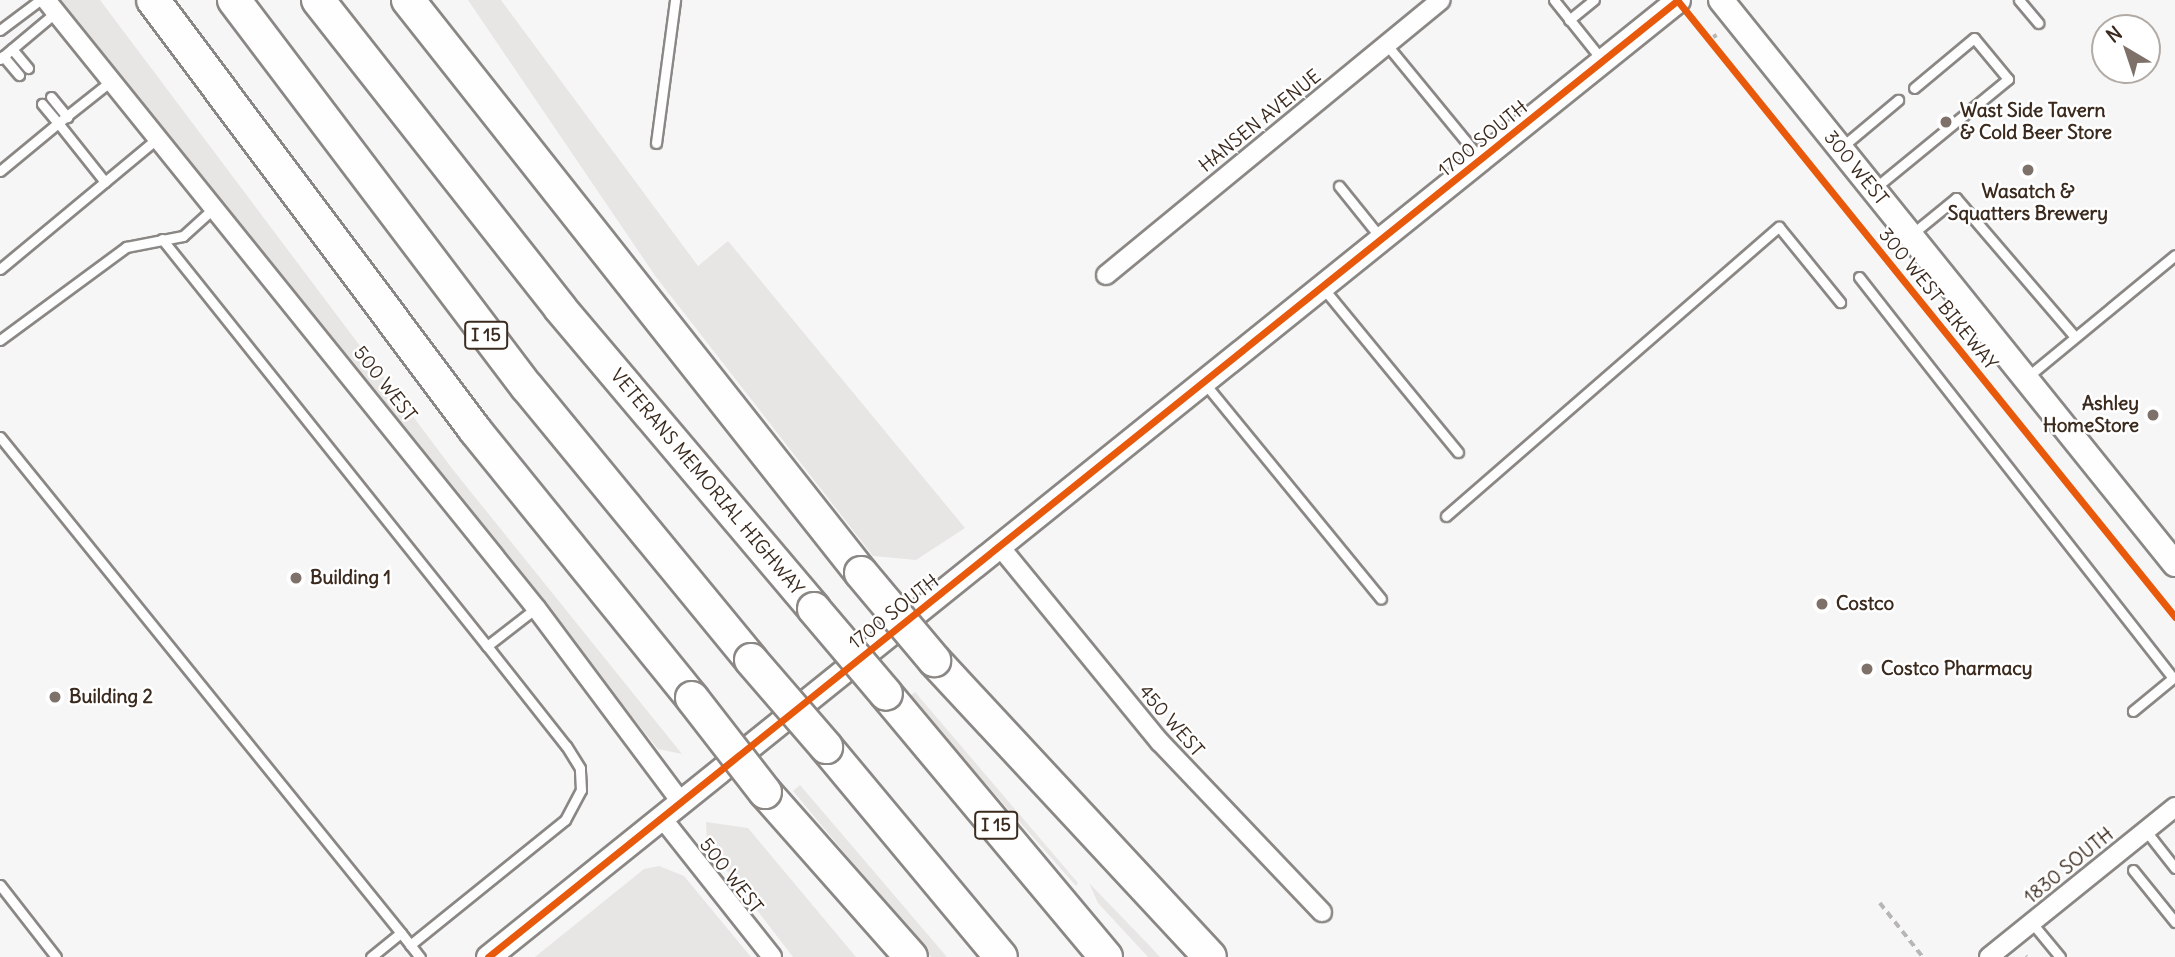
<!DOCTYPE html>
<html>
<head>
<meta charset="utf-8">
<style>
	body { margin:0 }
	#map { position:relative; width:2175px; height:957px; overflow:hidden; background:#f7f6f6; font-family:Delius,sans-serif }
	div>[style] { position:absolute }
	.green>* { inset:0; background:#e8e6e4 }
	.path>* { height:3.5px; margin-top:-1.75px; transform-origin:0; background:repeating-linear-gradient(90deg,#b8b6b5 0 7px,transparent 0 12px) }
	.roads { filter:drop-shadow(2px 0 #8b8784) drop-shadow(-2px 0 #8b8784) drop-shadow(0 2px #8b8784) drop-shadow(0 -2px #8b8784) }
	.service>* { height:9px; margin:-4.5px; padding:0 4.5px; transform-origin:4.5px; border-radius:4.5px; background:#fefefe }
	.minor>* { height:18px; margin:-9px; padding:0 9px; transform-origin:9px; border-radius:9px; background:#fefefe }
	.tertiary>* { height:23px; margin:-11.5px; padding:0 11.5px; transform-origin:11.5px; border-radius:11.5px; background:#fefefe }
	.secondary>* { height:24px; margin:-12px; padding:0 12px; transform-origin:12px; border-radius:12px; background:#fefefe }
	.motorway>* { height:32px; margin:-16px; padding:0 16px; transform-origin:16px; border-radius:16px; background:#fefefe }
	.bridges { filter:drop-shadow(2px 0 #8b8784) drop-shadow(-2px 0 #8b8784) drop-shadow(0 2px #8b8784) drop-shadow(0 -2px #8b8784) }
	.motorway-bridge>* { height:32px; margin:-16px; padding:0 16px; transform-origin:16px; border-radius:16px; background:#fefefe }
	.cycleway>* { height:7px; margin:-3.5px; padding:0 3.5px; transform-origin:3.5px; border-radius:3.5px; background:#e8590c }
	.dots>* { width:19px; height:19px; translate:-50% -50%; box-sizing:border-box; border:4px solid #fff; border-radius:50% }
	span { translate:-50% -50%; white-space:nowrap; text-align:center; line-height:1.15; -webkit-text-stroke:5px #fff; paint-order:stroke }
	.shield-label span { padding:2px 5px; background:#fff; border:2px solid; border-radius:5px; -webkit-text-stroke-width:0 }
	.shield-label { font-size:18px; color:#3b2a1e; font-weight:700 }
	.poi-label { font-size:19px; color:#3b2a1e; font-weight:700 }
	.left { translate:0 -50%; text-align:left }
	.right { translate:-100% -50%; text-align:right }
	.street-label { font-size:19px; color:#3b2a1e }
	.north { position:absolute; left:2091px; top:14px; width:70px; height:70px; box-sizing:border-box; background:#fff; border:2px solid #b1aaa5; border-radius:50%; rotate:321deg; font-size:19px; font-weight:700; line-height:28px; text-align:center; color:#3b2a1e }
	.north::after { content:''; display:block; margin:auto; width:24px; height:32px; background:#7d716a; clip-path:polygon(50% 0,100% 100%,50% 72%,0 100%) }
</style>
</head>
<body>
<div id="map">
	<div class="green">
		<div style="clip-path:polygon(55px 0,100px 0,454px 471px,682px 754px,658px 749px)"></div>
		<div style="clip-path:polygon(468px 0,501px 0,698px 266px,728px 241px,965px 528px,916px 560px,873px 556px,656px 277px)"></div>
		<div style="clip-path:polygon(915px 692px,1078px 883px,1076px 886px,909px 697px)"></div>
		<div style="clip-path:polygon(800px 785px,947px 957px,931px 957px,793px 791px)"></div>
		<div style="clip-path:polygon(706px 822px,748px 828px,856px 957px,793px 957px,707px 845px)"></div>
		<div style="clip-path:polygon(659px 866px,684px 876px,751px 957px,535px 957px,644px 869px)"></div>
		<div style="clip-path:polygon(1089px 883px,1148px 944px,1160px 957px,1148px 957px,1098px 903px)"></div>
	</div>
	<div class="path">
		<div style="left:1713px;top:37px;width:4px;rotate:-27deg"></div>
		<div style="left:1880px;top:903px;width:69px;rotate:51.5deg"></div>
		<div style="left:2026px;top:956px;width:1px;rotate:45deg"></div>
	</div>
	<div class="roads">
		<div class="service">
			<div style="left:1554px;top:0;width:77px;rotate:51.3deg"></div>
			<div style="left:2019px;top:0;width:30px;rotate:50deg"></div>
			<div style="left:1569px;top:20px;width:32px;rotate:-39deg"></div>
			<div style="left:0;top:30px;width:50px;rotate:-36.9deg"></div>
			<div style="left:1387px;top:45px;width:145px;rotate:50.6deg"></div>
			<div style="left:12px;top:49px;width:25px;rotate:50deg"></div>
			<div style="left:3px;top:56px;width:25px;rotate:50deg"></div>
			<div style="left:0;top:59px;width:73px;rotate:-40deg"></div>
			<div style="left:51px;top:97px;width:26px;rotate:51deg"></div>
			<div style="left:656px;top:143px;width:144px;rotate:-82.4deg"></div>
			<div style="left:1843px;top:146px;width:72px;rotate:-39.9deg"></div>
			<div style="left:0;top:171px;width:75px;rotate:-39.6deg"></div>
			<div style="left:58px;top:123px;width:25px;rotate:-130deg"></div>
			<div style="left:105px;top:182px;width:75px;rotate:-128.5deg"></div>
			<div style="left:58px;top:123px;width:68px;rotate:-38.4deg"></div>
			<div style="left:1339px;top:186px;width:65px;rotate:51.2deg"></div>
			<div style="left:1875px;top:188px;width:172px;rotate:-39.3deg"></div>
			<div style="left:2008px;top:79px;width:53px;rotate:-129.7deg"></div>
			<div style="left:1974px;top:38px;width:78px;rotate:140.2deg"></div>
			<div style="left:1912px;top:234px;width:57px;rotate:-39.3deg"></div>
			<div style="left:1956px;top:198px;width:183px;rotate:49.4deg"></div>
			<div style="left:162px;top:239px;width:521px;rotate:51.39deg"></div>
			<div style="left:487px;top:646px;width:62px;rotate:-37.8deg"></div>
			<div style="left:0;top:269px;width:205px;rotate:-39.7deg"></div>
			<div style="left:1859px;top:277px;width:509px;rotate:51.94deg"></div>
			<div style="left:2173px;top:678px;width:52px;rotate:140.5deg"></div>
			<div style="left:1324px;top:289px;width:211px;rotate:50.6deg"></div>
			<div style="left:0;top:340px;width:157px;rotate:-36.4deg"></div>
			<div style="left:126px;top:247px;width:58px;rotate:-10.9deg"></div>
			<div style="left:183px;top:236px;width:43px;rotate:-42.2deg"></div>
			<div style="left:2026px;top:378px;width:193px;rotate:-39.5deg"></div>
			<div style="left:1206px;top:385px;width:276px;rotate:50.7deg"></div>
			<div style="left:0;top:437px;width:638px;rotate:51.05deg"></div>
			<div style="left:1446px;top:516px;width:441px;rotate:-41deg"></div>
			<div style="left:1779px;top:227px;width:97px;rotate:50.9deg"></div>
			<div style="left:2146px;top:831px;width:47px;rotate:51.9deg"></div>
			<div style="left:2133px;top:870px;width:67px;rotate:51.1deg"></div>
			<div style="left:0;top:885px;width:91px;rotate:52.1deg"></div>
			<div style="left:2032px;top:923px;width:44px;rotate:50.5deg"></div>
			<div style="left:410px;top:945px;width:199px;rotate:-38.9deg"></div>
			<div style="left:565px;top:820px;width:34px;rotate:-62deg"></div>
			<div style="left:581px;top:790px;width:22px;rotate:-93deg"></div>
			<div style="left:580px;top:768px;width:26px;rotate:-122deg"></div>
			<div style="left:566px;top:746px;width:127px;rotate:-128.3deg"></div>
			<div style="left:371px;top:957px;width:38px;rotate:-39deg"></div>
			<div style="left:401px;top:933px;width:31px;rotate:52deg"></div>
		</div>
		<div class="minor">
			<div style="left:46px;top:0;width:781px;rotate:51.13deg"></div>
			<div style="left:536px;top:608px;width:242px;rotate:53.2deg"></div>
			<div style="left:1106px;top:275px;width:433px;rotate:-39.4deg"></div>
			<div style="left:1001px;top:548px;width:251px;rotate:50.7deg"></div>
			<div style="left:1160px;top:742px;width:235px;rotate:46.4deg"></div>
			<div style="left:662px;top:818px;width:177px;rotate:51.6deg"></div>
			<div style="left:1989px;top:957px;width:239px;rotate:-38.9deg"></div>
		</div>
		<div class="tertiary">
			<div style="left:488px;top:957px;width:1527px;rotate:-38.81deg"></div>
		</div>
		<div class="secondary">
			<div style="left:1721px;top:0;width:724px;rotate:51.17deg"></div>
		</div>
		<div class="motorway">
			<div style="left:153px;top:0;width:537px;rotate:53.17deg"></div>
			<div style="left:475px;top:430px;width:345px;rotate:51deg"></div>
			<div style="left:234px;top:0;width:485px;rotate:52.9deg"></div>
			<div style="left:527px;top:387px;width:353px;rotate:50.6deg"></div>
			<div style="left:318px;top:0;width:392px;rotate:51.8deg"></div>
			<div style="left:560px;top:308px;width:394px;rotate:49.8deg"></div>
			<div style="left:408px;top:0;width:730px;rotate:51.67deg"></div>
			<div style="left:934px;top:660px;width:405px;rotate:47.1deg"></div>
			<div style="left:886px;top:694px;width:343px;rotate:50.1deg"></div>
			<div style="left:826px;top:747px;width:273px;rotate:50.2deg"></div>
			<div style="left:765px;top:792px;width:220px;rotate:48.5deg"></div>
		</div>
	</div>
	<div class="bridges">
		<div class="motorway-bridge">
			<div style="left:861px;top:573px;width:114px;rotate:50deg"></div>
			<div style="left:814px;top:609px;width:111px;rotate:49.7deg"></div>
			<div style="left:751px;top:660px;width:115px;rotate:49.2deg"></div>
			<div style="left:692px;top:698px;width:119px;rotate:52.2deg"></div>
		</div>
	</div>
	<div class="cycleway">
		<div style="left:1677px;top:0;width:793px;rotate:51.09deg"></div>
		<div style="left:488px;top:957px;width:1527px;rotate:-38.81deg"></div>
	</div>
	<div class="dots">
		<div style="left:1946px;top:122px;background:#7d716a"></div>
		<div style="left:2028px;top:170px;background:#7d716a"></div>
		<div style="left:2153px;top:415px;background:#7d716a"></div>
		<div style="left:296px;top:578px;background:#7d716a"></div>
		<div style="left:1822px;top:604px;background:#7d716a"></div>
		<div style="left:1867px;top:669px;background:#7d716a"></div>
		<div style="left:55px;top:697px;background:#7d716a"></div>
	</div>
	<div class="shield-label">
		<span style="left:486px;top:335px">I 15</span>
		<span style="left:996px;top:825px">I 15</span>
	</div>
	<div class="poi-label">
		<span class="left" style="left:1960px;top:122px">Wast Side Tavern<br>&amp; Cold Beer Store</span>
		<span style="left:2028px;top:203px">Wasatch &amp;<br>Squatters Brewery</span>
		<span class="right" style="left:2139px;top:415px">Ashley<br>HomeStore</span>
		<span class="left" style="left:310px;top:578px">Building 1</span>
		<span class="left" style="left:1836px;top:604px">Costco</span>
		<span class="left" style="left:1881px;top:669px">Costco Pharmacy</span>
		<span class="left" style="left:69px;top:697px">Building 2</span>
	</div>
	<div class="street-label">
		<span style="left:1260px;top:121px;rotate:-39deg">HANSEN AVENUE</span>
		<span style="left:1483px;top:139px;rotate:-39deg">1700 SOUTH</span>
		<span style="left:1856px;top:168px;rotate:51deg">300 WEST</span>
		<span style="left:1938px;top:299px;rotate:51deg">300 WEST BIKEWAY</span>
		<span style="left:385px;top:384px;rotate:52deg">500 WEST</span>
		<span style="left:707px;top:482px;rotate:50deg">VETERANS MEMORIAL HIGHWAY</span>
		<span style="left:894px;top:612px;rotate:-38deg">1700 SOUTH</span>
		<span style="left:1171px;top:721px;rotate:49deg">450 WEST</span>
		<span style="left:2069px;top:866px;rotate:-39deg">1830 SOUTH</span>
		<span style="left:731px;top:876px;rotate:52deg">500 WEST</span>
	</div>
	<div class="north">N</div>
</div>
</body>
</html>
